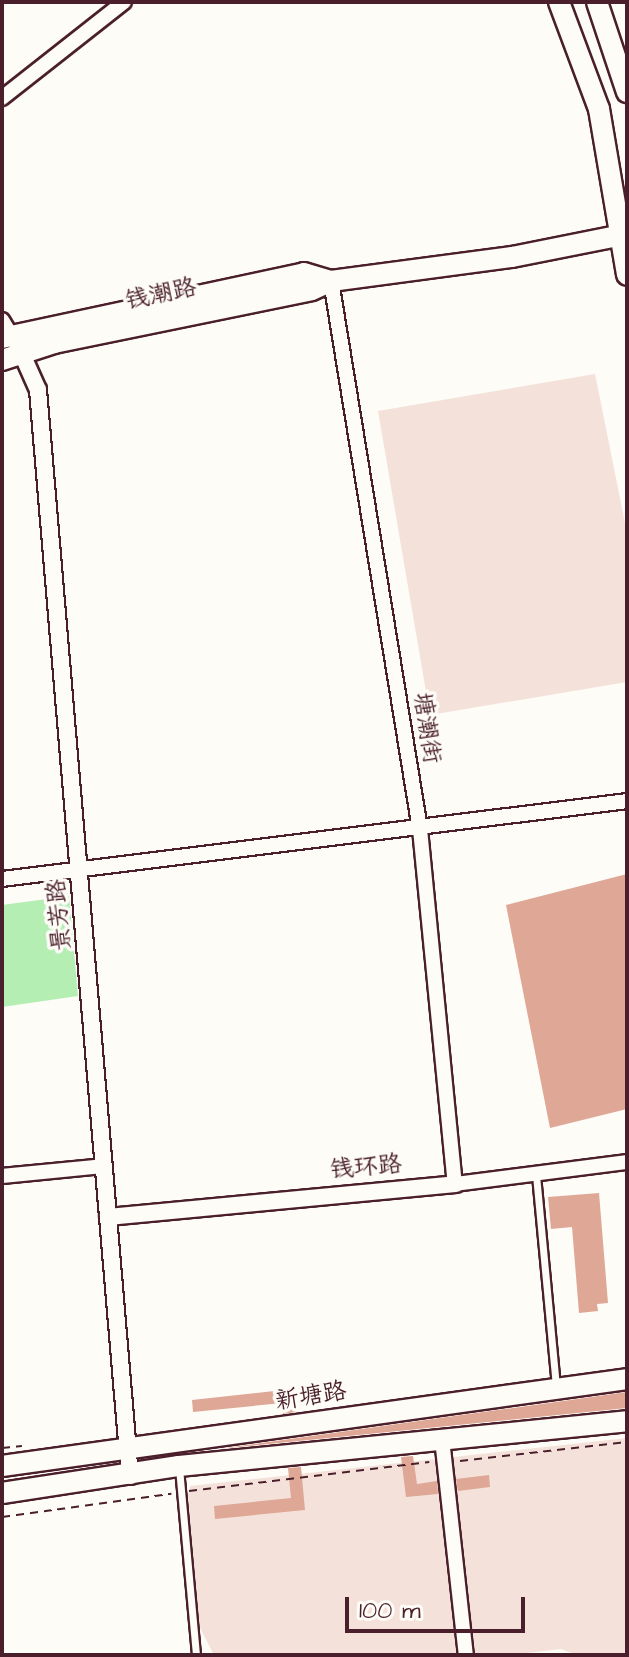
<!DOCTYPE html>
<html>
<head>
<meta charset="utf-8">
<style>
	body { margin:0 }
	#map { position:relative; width:629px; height:1657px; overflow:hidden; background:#fdfcf7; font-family:"Architects Daughter","LXGW WenKai TC",sans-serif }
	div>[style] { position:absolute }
	.built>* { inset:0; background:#f4e2da }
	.green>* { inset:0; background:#b4eeb3 }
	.building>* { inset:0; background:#dea796 }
	.path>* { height:2px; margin-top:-1px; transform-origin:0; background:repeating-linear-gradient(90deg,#4a1f2b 0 8px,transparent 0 14px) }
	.roads { filter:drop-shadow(2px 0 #4a1f2b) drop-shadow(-2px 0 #4a1f2b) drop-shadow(0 2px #4a1f2b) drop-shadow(0 -2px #4a1f2b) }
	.service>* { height:7px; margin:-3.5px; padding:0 3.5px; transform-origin:3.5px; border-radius:3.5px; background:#fdfcf7 }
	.minor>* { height:14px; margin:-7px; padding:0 7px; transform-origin:7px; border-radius:7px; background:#fdfcf7 }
	.tertiary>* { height:16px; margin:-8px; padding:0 8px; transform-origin:8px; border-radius:8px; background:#fdfcf7 }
	.secondary>* { height:20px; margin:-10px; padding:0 10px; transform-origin:10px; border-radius:10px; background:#fdfcf7 }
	span { translate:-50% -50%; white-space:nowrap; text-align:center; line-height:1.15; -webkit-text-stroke:7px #fdfcf7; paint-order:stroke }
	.street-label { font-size:24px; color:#4a1f2b }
	.frame { position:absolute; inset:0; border:4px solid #4a1f2b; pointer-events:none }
	.scale { position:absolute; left:345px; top:1597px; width:180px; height:36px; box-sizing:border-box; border:4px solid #4a1f2b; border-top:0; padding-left:10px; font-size:24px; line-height:28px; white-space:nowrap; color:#4a1f2b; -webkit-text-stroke:6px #fdfcf7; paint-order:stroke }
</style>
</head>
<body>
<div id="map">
	<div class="built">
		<div style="clip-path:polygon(595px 374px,627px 533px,627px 682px,430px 715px,378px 411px)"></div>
		<div style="clip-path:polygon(627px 1438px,627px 1655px,577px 1655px,561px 1649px,510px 1655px,214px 1655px,199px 1626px,188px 1495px,190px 1486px)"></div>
	</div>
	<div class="green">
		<div style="clip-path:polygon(69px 896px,78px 996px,2px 1007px,2px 905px)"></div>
	</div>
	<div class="building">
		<div style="clip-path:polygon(627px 874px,627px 1109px,550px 1128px,506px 905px)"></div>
		<div style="clip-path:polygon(599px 1193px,608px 1303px,597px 1304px,598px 1311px,579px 1313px,572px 1227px,551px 1229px,548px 1197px)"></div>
		<div style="clip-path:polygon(293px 1389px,295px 1412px,283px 1414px,282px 1403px,193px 1412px,192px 1400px)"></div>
		<div style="clip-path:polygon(627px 1392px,627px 1408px,219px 1449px)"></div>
		<div style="clip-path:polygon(413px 1456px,417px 1484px,437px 1481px,438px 1494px,406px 1497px,401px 1457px)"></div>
		<div style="clip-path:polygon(301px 1467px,305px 1510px,215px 1519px,214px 1506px,291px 1498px,288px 1468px)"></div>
		<div style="clip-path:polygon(489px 1475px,490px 1487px,458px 1491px,456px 1479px)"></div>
	</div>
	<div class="path">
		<div style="left:2px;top:1448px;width:20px;rotate:-6deg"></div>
		<div style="left:460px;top:1461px;width:168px;rotate:-6.5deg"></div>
		<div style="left:189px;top:1491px;width:242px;rotate:-6.9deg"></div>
		<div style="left:2px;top:1517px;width:171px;rotate:-7.8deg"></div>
	</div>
	<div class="roads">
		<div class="service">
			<div style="left:536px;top:1175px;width:214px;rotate:84.6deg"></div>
			<div style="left:179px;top:1468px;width:188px;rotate:84.8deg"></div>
		</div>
		<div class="minor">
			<div style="left:2px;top:98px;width:155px;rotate:-38.2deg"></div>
			<div style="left:331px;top:281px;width:555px;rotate:80.78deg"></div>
			<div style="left:420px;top:829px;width:357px;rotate:84.4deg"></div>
			<div style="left:455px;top:1184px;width:173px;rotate:-7.3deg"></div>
			<div style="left:2px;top:320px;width:27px;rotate:59deg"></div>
			<div style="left:2px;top:879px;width:630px;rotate:-7.11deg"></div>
			<div style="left:2px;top:1176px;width:102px;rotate:-5.6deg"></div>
			<div style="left:442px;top:1439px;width:217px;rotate:83.7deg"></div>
		</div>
		<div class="tertiary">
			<div style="left:22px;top:354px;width:39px;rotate:66deg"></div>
			<div style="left:38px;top:390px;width:1090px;rotate:85.16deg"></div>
			<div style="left:108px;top:1217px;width:349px;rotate:-5.4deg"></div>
		</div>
		<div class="secondary">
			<div style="left:559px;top:2px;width:114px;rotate:69.5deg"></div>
			<div style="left:599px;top:109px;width:168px;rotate:80.4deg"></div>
			<div style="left:597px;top:2px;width:95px;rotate:71.6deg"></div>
			<div style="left:2px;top:338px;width:309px;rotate:-12.1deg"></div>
			<div style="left:304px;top:273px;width:28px;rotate:17deg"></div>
			<div style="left:2px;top:360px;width:55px;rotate:-18.1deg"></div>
			<div style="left:54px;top:343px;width:263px;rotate:-11.6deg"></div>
			<div style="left:312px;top:290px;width:21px;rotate:-25deg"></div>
			<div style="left:331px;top:281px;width:183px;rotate:-7.6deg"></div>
			<div style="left:512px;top:257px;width:117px;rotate:-11.3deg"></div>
			<div style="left:2px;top:1466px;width:631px;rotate:-7.92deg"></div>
			<div style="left:2px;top:1493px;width:179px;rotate:-8.7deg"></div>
			<div style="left:179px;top:1466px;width:450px;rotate:-5.7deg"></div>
		</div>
	</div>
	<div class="street-label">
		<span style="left:161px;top:295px;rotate:-12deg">钱潮路</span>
		<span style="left:426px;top:728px;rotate:81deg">塘潮街</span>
		<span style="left:60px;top:915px;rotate:-95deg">景芳路</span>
		<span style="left:366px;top:1168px;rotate:-5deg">钱环路</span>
		<span style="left:311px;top:1397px;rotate:-9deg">新塘路</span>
	</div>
	<div class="frame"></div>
	<div class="scale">100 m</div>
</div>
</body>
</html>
